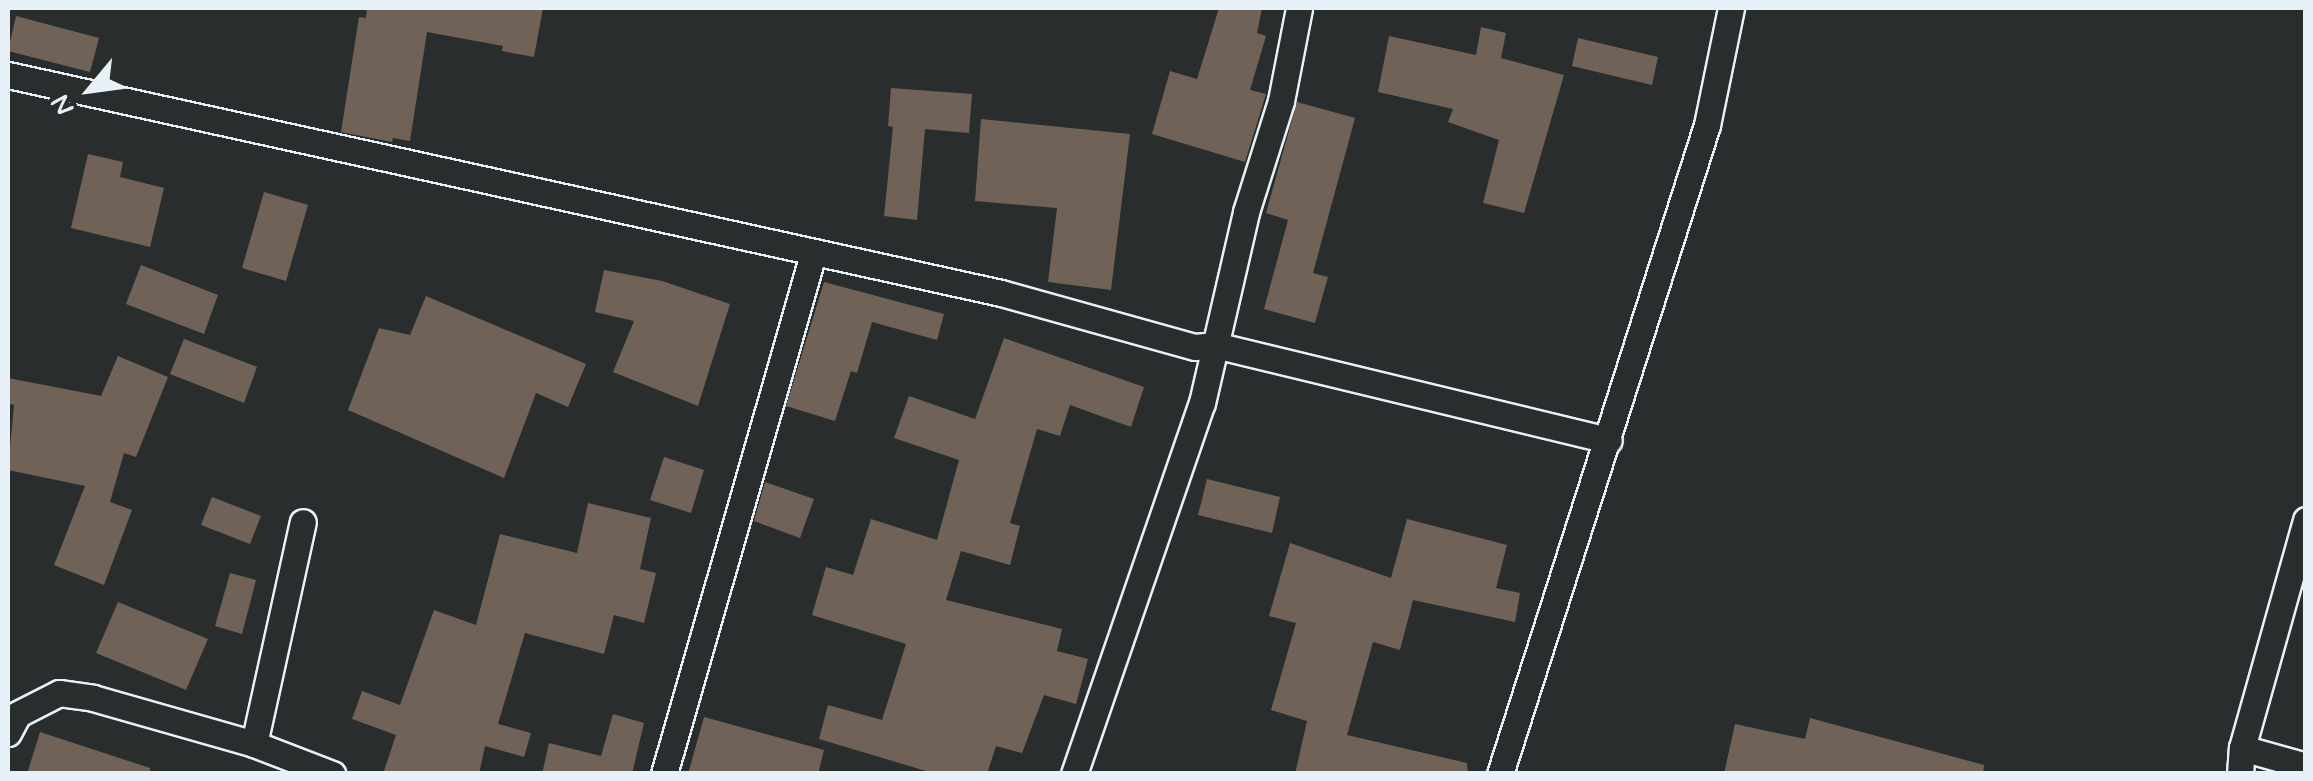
<!DOCTYPE html>
<html>
<head>
<meta charset="utf-8">
<style>
	body { margin:0 }
	#map { position:relative; width:2313px; height:781px; overflow:hidden; background:#2a2d2e; font-family:Mynerve,sans-serif }
	div>[style] { position:absolute }
	.building>* { inset:0; background:#706257 }
	.roads { filter:drop-shadow(2px 0 #e8f1f8) drop-shadow(-2px 0 #e8f1f8) drop-shadow(0 2px #e8f1f8) drop-shadow(0 -2px #e8f1f8) }
	.minor>* { height:25px; margin:-12.5px; padding:0 12.5px; transform-origin:12.5px; border-radius:12.5px; background:#2a2d2e }
	span { translate:-50% -50%; white-space:nowrap; text-align:center; line-height:1.15; -webkit-text-stroke:10px #2a2d2e; paint-order:stroke }
	.frame { position:absolute; inset:0; border:10px solid #e8f1f8; pointer-events:none }
	.north { position:absolute; left:40px; top:40px; width:100px; height:100px; -webkit-text-stroke:8px #2a2d2e; paint-order:stroke; rotate:241deg; font-size:28px; font-weight:700; line-height:40px; text-align:center; color:#e8f1f8 }
	.north::after { content:''; display:block; margin:auto; width:35px; height:45px; background:#e8f1f8; clip-path:polygon(50% 0,100% 100%,50% 72%,0 100%) }
</style>
</head>
<body>
<div id="map">
	<div class="building">
		<div style="clip-path:polygon(367px 8px,543px 8px,534px 57px,502px 51px,503px 46px,427px 32px,410px 141px,393px 138px,392px 142px,341px 132px,359px 17px,366px 18px)"></div>
		<div style="clip-path:polygon(1219px 8px,1262px 8px,1257px 33px,1266px 36px,1250px 90px,1266px 94px,1245px 162px,1152px 134px,1170px 71px,1197px 79px)"></div>
		<div style="clip-path:polygon(16px 16px,99px 38px,90px 72px,8px 51px)"></div>
		<div style="clip-path:polygon(1481px 27px,1506px 33px,1501px 58px,1564px 75px,1524px 213px,1483px 203px,1499px 140px,1448px 122px,1453px 109px,1378px 92px,1389px 36px,1476px 55px)"></div>
		<div style="clip-path:polygon(1578px 38px,1658px 57px,1652px 85px,1572px 66px)"></div>
		<div style="clip-path:polygon(891px 88px,972px 94px,969px 133px,925px 129px,917px 220px,884px 216px,893px 127px,888px 126px)"></div>
		<div style="clip-path:polygon(1297px 102px,1355px 118px,1313px 273px,1328px 277px,1315px 323px,1264px 309px,1288px 220px,1266px 213px)"></div>
		<div style="clip-path:polygon(981px 119px,1130px 134px,1111px 290px,1048px 282px,1057px 208px,975px 201px)"></div>
		<div style="clip-path:polygon(88px 154px,123px 162px,120px 177px,164px 188px,150px 247px,71px 228px)"></div>
		<div style="clip-path:polygon(264px 192px,308px 205px,286px 281px,242px 268px)"></div>
		<div style="clip-path:polygon(141px 265px,218px 295px,204px 334px,126px 304px)"></div>
		<div style="clip-path:polygon(604px 270px,662px 281px,730px 304px,698px 406px,613px 372px,634px 321px,595px 312px)"></div>
		<div style="clip-path:polygon(824px 282px,944px 314px,937px 340px,872px 322px,857px 373px,851px 371px,835px 421px,786px 406px)"></div>
		<div style="clip-path:polygon(426px 296px,586px 364px,568px 407px,536px 393px,504px 478px,348px 410px,379px 328px,410px 335px)"></div>
		<div style="clip-path:polygon(1004px 338px,1144px 387px,1131px 427px,1070px 405px,1060px 436px,1037px 429px,1010px 523px,1020px 526px,1010px 565px,961px 551px,946px 600px,1062px 629px,1057px 651px,1088px 659px,1076px 704px,1044px 695px,1022px 753px,996px 746px,987px 774px,936px 774px,819px 739px,828px 705px,882px 720px,906px 644px,812px 615px,826px 567px,853px 575px,871px 519px,937px 540px,959px 460px,894px 438px,909px 396px,975px 419px)"></div>
		<div style="clip-path:polygon(184px 339px,257px 367px,244px 403px,170px 374px)"></div>
		<div style="clip-path:polygon(118px 356px,168px 377px,136px 457px,124px 453px,110px 502px,132px 510px,104px 585px,54px 565px,85px 486px,8px 470px,14px 405px,8px 403px,8px 378px,101px 396px)"></div>
		<div style="clip-path:polygon(664px 457px,704px 470px,691px 513px,650px 500px)"></div>
		<div style="clip-path:polygon(1207px 479px,1280px 497px,1272px 533px,1198px 515px)"></div>
		<div style="clip-path:polygon(765px 482px,814px 499px,800px 538px,754px 521px)"></div>
		<div style="clip-path:polygon(212px 497px,261px 516px,250px 544px,201px 525px)"></div>
		<div style="clip-path:polygon(588px 503px,651px 518px,640px 569px,656px 573px,644px 623px,614px 615px,604px 654px,525px 633px,498px 724px,531px 733px,524px 757px,485px 746px,479px 774px,383px 774px,396px 735px,352px 719px,362px 691px,400px 705px,434px 610px,476px 625px,500px 534px,577px 553px)"></div>
		<div style="clip-path:polygon(1407px 519px,1507px 545px,1496px 588px,1520px 593px,1515px 622px,1413px 600px,1400px 650px,1373px 642px,1347px 735px,1467px 763px,1468px 774px,1295px 774px,1307px 721px,1271px 710px,1296px 623px,1269px 616px,1290px 543px,1391px 578px)"></div>
		<div style="clip-path:polygon(230px 573px,256px 580px,242px 634px,215px 626px)"></div>
		<div style="clip-path:polygon(118px 602px,208px 639px,186px 690px,96px 653px)"></div>
		<div style="clip-path:polygon(613px 714px,644px 723px,632px 774px,542px 774px,549px 743px,601px 756px)"></div>
		<div style="clip-path:polygon(704px 717px,824px 750px,818px 774px,688px 774px)"></div>
		<div style="clip-path:polygon(1810px 718px,1984px 765px,1983px 774px,1724px 774px,1735px 724px,1805px 739px)"></div>
		<div style="clip-path:polygon(40px 732px,150px 768px,150px 774px,27px 774px)"></div>
	</div>
	<div class="roads">
		<div class="minor">
			<div style="left:8px;top:75px;width:1017px;rotate:12.38deg"></div>
			<div style="left:1001px;top:293px;width:201px;rotate:15.6deg"></div>
			<div style="left:1195px;top:347px;width:20px;rotate:-6deg"></div>
			<div style="left:1215px;top:345px;width:405px;rotate:13.6deg"></div>
			<div style="left:8px;top:733px;width:21px;rotate:-62deg"></div>
			<div style="left:18px;top:714px;width:46px;rotate:-27.1deg"></div>
			<div style="left:59px;top:693px;width:34px;rotate:8deg"></div>
			<div style="left:93px;top:698px;width:167px;rotate:15.9deg"></div>
			<div style="left:254px;top:744px;width:84px;rotate:21deg"></div>
			<div style="left:254px;top:744px;width:227px;rotate:-77.6deg"></div>
			<div style="left:2242px;top:748px;width:66px;rotate:15.7deg"></div>
			<div style="left:664px;top:774px;width:541px;rotate:-74.01deg"></div>
			<div style="left:1074px;top:774px;width:392px;rotate:-71deg"></div>
			<div style="left:1202px;top:403px;width:196px;rotate:-77deg"></div>
			<div style="left:1246px;top:212px;width:116px;rotate:-72.5deg"></div>
			<div style="left:1281px;top:101px;width:95px;rotate:-79deg"></div>
			<div style="left:1500px;top:774px;width:681px;rotate:-72.31deg"></div>
			<div style="left:1707px;top:125px;width:119px;rotate:-78.4deg"></div>
			<div style="left:2240px;top:774px;width:26px;rotate:-86deg"></div>
			<div style="left:2242px;top:748px;width:237px;rotate:-74.3deg"></div>
		</div>
	</div>
	<div class="frame"></div>
	<div class="north">N</div>
</div>
</body>
</html>
